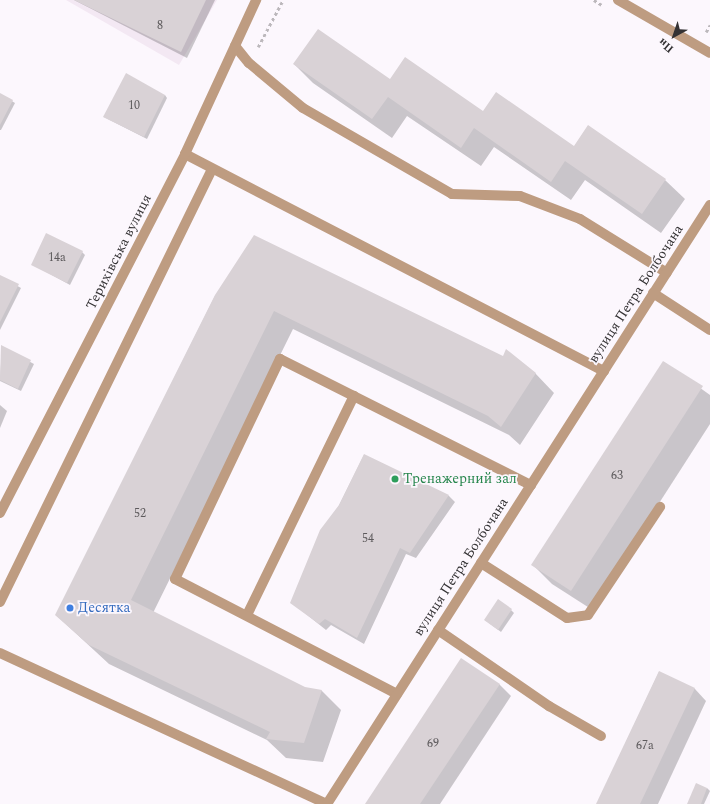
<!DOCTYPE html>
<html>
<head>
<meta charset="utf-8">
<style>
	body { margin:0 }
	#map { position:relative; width:710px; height:804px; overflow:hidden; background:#fcf7fd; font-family:Spectral,serif }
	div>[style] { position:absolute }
	.built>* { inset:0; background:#f3e8f3 }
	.shadow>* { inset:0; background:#0003 }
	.building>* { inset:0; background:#d9d2d6 }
	.path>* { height:2.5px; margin-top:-1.25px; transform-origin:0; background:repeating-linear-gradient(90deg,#bcb8bc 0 3px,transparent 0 6px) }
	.minor>* { height:10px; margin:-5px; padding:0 5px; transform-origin:5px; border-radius:5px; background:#be9c81 }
	.dots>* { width:11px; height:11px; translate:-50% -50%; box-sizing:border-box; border:2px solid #fcf7fd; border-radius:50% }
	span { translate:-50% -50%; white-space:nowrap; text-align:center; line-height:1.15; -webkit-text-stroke:3.5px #fcf7fd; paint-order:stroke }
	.number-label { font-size:12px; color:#5d5a5c }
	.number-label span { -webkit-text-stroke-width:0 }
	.street-label { font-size:14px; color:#343234 }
	.leisure-label { font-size:14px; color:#27864d }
	.left { translate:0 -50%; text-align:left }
	.shop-label { font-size:14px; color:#366cbe }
	.north { position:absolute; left:654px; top:16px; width:40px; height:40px; -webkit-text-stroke:3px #fcf7fd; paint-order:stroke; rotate:220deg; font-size:11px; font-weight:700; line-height:16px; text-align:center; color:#343234 }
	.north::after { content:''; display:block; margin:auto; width:14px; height:18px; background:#343234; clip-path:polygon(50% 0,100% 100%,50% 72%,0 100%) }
</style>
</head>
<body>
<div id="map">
	<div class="built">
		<div style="clip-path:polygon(66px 0,217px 0,179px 65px)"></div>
	</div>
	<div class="shadow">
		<div style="clip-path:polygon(74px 0,215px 0,187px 58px)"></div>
		<div style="clip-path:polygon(294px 64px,390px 80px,574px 147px,588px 126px,665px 180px,685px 199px,661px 233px,585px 180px,571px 200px,494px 147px,481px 166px,407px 116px,392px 138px,313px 83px)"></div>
		<div style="clip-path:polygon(0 94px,15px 103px,1px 130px,0 130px)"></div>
		<div style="clip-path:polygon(165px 95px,167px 98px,147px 139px,104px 117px)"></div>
		<div style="clip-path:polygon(82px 252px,85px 255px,70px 285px,32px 264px)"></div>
		<div style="clip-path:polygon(0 276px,21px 288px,0 330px)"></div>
		<div style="clip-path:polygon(215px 296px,535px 373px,554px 393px,520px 445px,509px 435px,293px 329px,153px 613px,304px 688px,322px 691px,341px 710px,323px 762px,286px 758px,267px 740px,109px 664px,56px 615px)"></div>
		<div style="clip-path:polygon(2px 347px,34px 364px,21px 391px,0 381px)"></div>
		<div style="clip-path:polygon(664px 362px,710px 395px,710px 424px,591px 609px,552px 584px,533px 565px)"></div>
		<div style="clip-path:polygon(0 405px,7px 411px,0 428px)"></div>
		<div style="clip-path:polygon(364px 455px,449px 496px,455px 502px,416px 558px,406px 554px,364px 644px,331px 625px,326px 630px,291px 602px)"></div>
		<div style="clip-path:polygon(511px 610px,514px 613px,501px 632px,485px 620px)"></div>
		<div style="clip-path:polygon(659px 672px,695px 689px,706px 701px,658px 804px,597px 804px)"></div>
		<div style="clip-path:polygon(499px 684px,511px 696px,440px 804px,367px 804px)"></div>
		<div style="clip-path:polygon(707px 788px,710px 791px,704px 804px,688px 804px)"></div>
	</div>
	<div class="building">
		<div style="clip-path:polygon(74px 0,206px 0,181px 52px)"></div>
		<div style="clip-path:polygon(318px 29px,390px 79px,405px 57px,483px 111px,496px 92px,574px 146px,588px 125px,666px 179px,642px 214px,565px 161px,551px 182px,474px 128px,461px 148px,388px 97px,372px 119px,293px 64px)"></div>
		<div style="clip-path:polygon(126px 73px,165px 95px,144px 137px,103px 117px)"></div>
		<div style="clip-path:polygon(0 93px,13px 100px,0 125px)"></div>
		<div style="clip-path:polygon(46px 233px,83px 251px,67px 283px,31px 265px)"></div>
		<div style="clip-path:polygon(254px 235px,503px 356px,506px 349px,536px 373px,501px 427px,488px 416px,274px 311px,131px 600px,305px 687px,322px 690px,304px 743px,266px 739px,270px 732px,89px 645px,55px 615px,215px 295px)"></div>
		<div style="clip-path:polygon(0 275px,19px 284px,0 322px)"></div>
		<div style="clip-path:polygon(1px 345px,31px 360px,18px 389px,0 380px)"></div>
		<div style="clip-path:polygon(663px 361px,703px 386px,571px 591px,531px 565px)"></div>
		<div style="clip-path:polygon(364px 454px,449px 495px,410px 553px,400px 548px,357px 638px,325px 619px,319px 624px,290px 603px,320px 530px,339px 505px)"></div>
		<div style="clip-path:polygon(498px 599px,512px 609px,498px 630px,484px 620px)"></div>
		<div style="clip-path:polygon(461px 658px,500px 684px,420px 804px,365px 804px)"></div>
		<div style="clip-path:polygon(659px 671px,695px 688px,640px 804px,596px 804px)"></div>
		<div style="clip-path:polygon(696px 783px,707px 788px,701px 804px,687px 804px)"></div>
	</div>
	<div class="path">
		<div style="left:594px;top:0;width:9px;rotate:32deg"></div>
		<div style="left:706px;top:32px;width:8px;rotate:-60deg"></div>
		<div style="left:258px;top:47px;width:53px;rotate:-62deg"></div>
	</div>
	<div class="minor">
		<div style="left:618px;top:0;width:106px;rotate:29.9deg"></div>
		<div style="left:235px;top:46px;width:22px;rotate:51deg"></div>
		<div style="left:249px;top:63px;width:70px;rotate:39.8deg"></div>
		<div style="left:303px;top:108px;width:172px;rotate:30deg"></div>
		<div style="left:452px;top:194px;width:68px;rotate:1.7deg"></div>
		<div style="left:520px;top:196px;width:64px;rotate:21deg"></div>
		<div style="left:580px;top:219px;width:102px;rotate:31.8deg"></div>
		<div style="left:185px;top:154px;width:472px;rotate:27.4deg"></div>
		<div style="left:653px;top:293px;width:68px;rotate:33deg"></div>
		<div style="left:0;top:513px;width:404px;rotate:-62.7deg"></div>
		<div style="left:185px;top:154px;width:170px;rotate:-65.2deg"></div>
		<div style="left:481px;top:563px;width:102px;rotate:32.6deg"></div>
		<div style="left:567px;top:618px;width:21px;rotate:-8deg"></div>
		<div style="left:588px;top:615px;width:130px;rotate:-56.3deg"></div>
		<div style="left:0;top:602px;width:481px;rotate:-63.9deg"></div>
		<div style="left:247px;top:615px;width:244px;rotate:-64deg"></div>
		<div style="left:438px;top:630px;width:135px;rotate:34.4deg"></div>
		<div style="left:549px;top:706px;width:60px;rotate:30deg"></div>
		<div style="left:0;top:653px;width:360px;rotate:24.8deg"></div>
		<div style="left:397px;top:694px;width:250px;rotate:-152.6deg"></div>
		<div style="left:175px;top:579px;width:244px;rotate:-64.5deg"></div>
		<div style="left:280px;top:359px;width:281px;rotate:26.7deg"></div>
		<div style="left:327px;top:804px;width:711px;rotate:-57.41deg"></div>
	</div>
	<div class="dots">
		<div style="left:395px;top:479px;background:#2e9e5b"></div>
		<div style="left:70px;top:608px;background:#3f7fe0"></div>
	</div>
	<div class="number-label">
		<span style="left:160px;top:26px">8</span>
		<span style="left:134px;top:106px">10</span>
		<span style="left:57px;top:258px">14а</span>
		<span style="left:617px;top:476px">63</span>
		<span style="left:140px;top:514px">52</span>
		<span style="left:368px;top:539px">54</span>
		<span style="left:433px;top:744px">69</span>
		<span style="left:645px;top:746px">67а</span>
	</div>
	<div class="street-label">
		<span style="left:119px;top:252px;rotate:-63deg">Терихівська вулиця</span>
		<span style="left:636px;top:294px;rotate:-57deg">вулиця Петра Болбочана</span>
		<span style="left:461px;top:567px;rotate:-57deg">вулиця Петра Болбочана</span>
	</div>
	<div class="leisure-label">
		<span class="left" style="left:403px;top:479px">Тренажерний зал</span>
	</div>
	<div class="shop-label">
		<span class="left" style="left:78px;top:608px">Десятка</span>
	</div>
	<div class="north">Пн</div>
</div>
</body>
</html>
